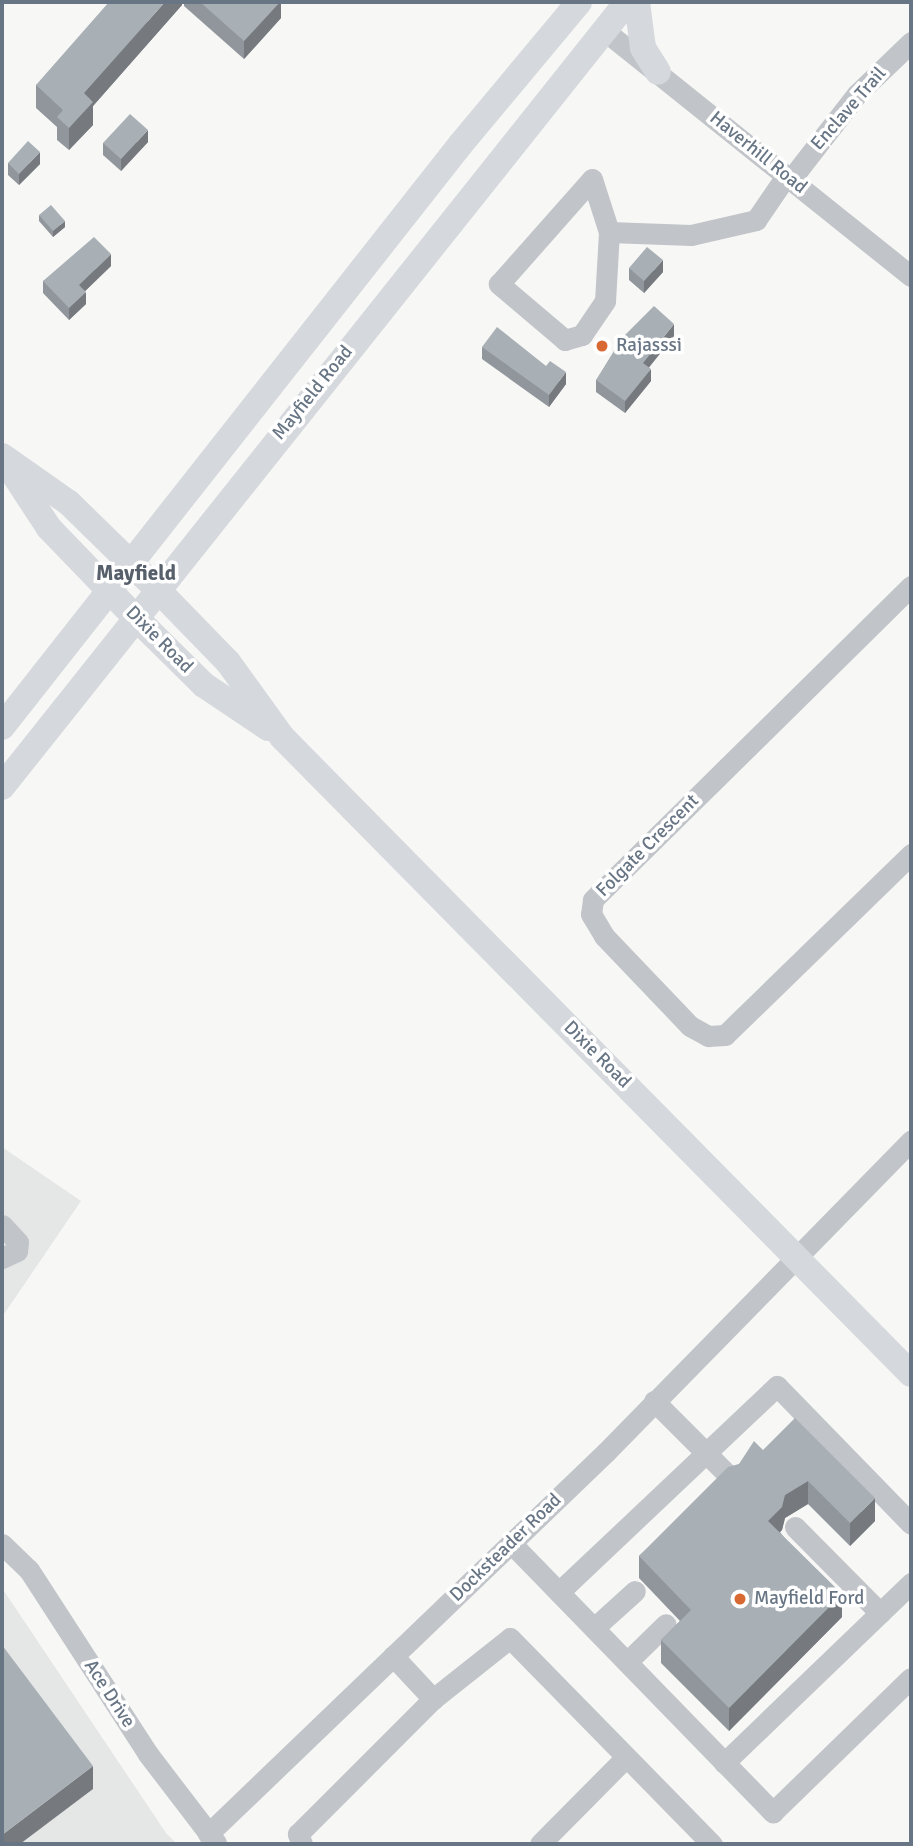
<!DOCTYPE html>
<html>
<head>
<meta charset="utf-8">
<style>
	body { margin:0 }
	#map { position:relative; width:913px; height:1846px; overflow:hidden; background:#f7f7f5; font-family:Signika,sans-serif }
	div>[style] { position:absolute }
	.built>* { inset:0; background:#e5e6e6 }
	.minor>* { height:21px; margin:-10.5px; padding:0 10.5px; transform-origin:10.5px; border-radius:10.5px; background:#c1c4c8 }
	.major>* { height:26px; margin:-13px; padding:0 13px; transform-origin:13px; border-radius:13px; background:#d5d8dc }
	.wall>* { inset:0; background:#90969c }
	.shaded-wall>* { inset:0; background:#767a7f }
	.building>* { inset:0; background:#a8afb5 }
	.dots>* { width:19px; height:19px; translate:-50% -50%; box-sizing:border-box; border:4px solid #fff; border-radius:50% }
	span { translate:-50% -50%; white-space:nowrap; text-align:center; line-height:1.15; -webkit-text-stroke:7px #fff; paint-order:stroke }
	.street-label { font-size:19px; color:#687584 }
	.poi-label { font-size:19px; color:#687584 }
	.left { translate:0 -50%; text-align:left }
	.neighbourhood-label { font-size:21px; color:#565f6a; font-weight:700 }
	.frame { position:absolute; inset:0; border:4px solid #687584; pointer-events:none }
</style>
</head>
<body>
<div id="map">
	<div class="built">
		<div style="clip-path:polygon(2px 1147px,81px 1201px,2px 1317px)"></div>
		<div style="clip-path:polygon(2px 1588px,166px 1833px,177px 1844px,2px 1844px)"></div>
	</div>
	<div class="minor">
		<div style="left:605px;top:31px;width:392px;rotate:38.7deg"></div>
		<div style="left:592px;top:179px;width:56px;rotate:72.2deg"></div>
		<div style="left:609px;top:232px;width:69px;rotate:93.3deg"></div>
		<div style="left:605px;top:301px;width:41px;rotate:124.1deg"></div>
		<div style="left:582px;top:335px;width:18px;rotate:164deg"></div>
		<div style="left:565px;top:340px;width:87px;rotate:-139.7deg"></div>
		<div style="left:499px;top:284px;width:140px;rotate:-48.5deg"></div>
		<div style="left:791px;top:179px;width:108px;rotate:-52.2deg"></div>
		<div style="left:857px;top:94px;width:75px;rotate:-43.9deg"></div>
		<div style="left:609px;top:232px;width:82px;rotate:2.1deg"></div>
		<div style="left:691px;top:235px;width:67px;rotate:-13deg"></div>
		<div style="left:756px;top:220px;width:53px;rotate:-55.7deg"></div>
		<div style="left:911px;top:586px;width:447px;rotate:135.4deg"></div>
		<div style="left:593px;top:900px;width:14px;rotate:98deg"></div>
		<div style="left:591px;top:914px;width:26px;rotate:59deg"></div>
		<div style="left:604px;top:936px;width:124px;rotate:46.3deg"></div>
		<div style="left:690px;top:1026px;width:21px;rotate:29deg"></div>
		<div style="left:708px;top:1036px;width:17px;rotate:-3deg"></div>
		<div style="left:725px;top:1035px;width:260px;rotate:-44.2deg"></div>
		<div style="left:2px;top:1225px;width:23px;rotate:47deg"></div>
		<div style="left:18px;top:1242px;width:9px;rotate:96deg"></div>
		<div style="left:17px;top:1251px;width:17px;rotate:155deg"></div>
		<div style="left:654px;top:1401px;width:107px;rotate:45deg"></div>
		<div style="left:795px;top:1527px;width:121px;rotate:45.3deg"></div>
		<div style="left:511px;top:1543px;width:376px;rotate:45.8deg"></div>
		<div style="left:773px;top:1812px;width:192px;rotate:-44.2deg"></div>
		<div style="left:2px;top:1544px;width:37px;rotate:44deg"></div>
		<div style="left:29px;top:1570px;width:219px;rotate:57.1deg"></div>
		<div style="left:148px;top:1754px;width:112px;rotate:52.6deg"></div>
		<div style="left:559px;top:1592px;width:300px;rotate:-43.4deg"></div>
		<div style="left:777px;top:1386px;width:192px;rotate:45.8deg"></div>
		<div style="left:594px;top:1628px;width:55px;rotate:-42.1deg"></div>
		<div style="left:393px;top:1656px;width:59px;rotate:47.1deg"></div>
		<div style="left:627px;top:1662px;width:54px;rotate:-44.3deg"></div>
		<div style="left:724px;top:1763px;width:260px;rotate:-43.9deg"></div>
		<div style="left:208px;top:1834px;width:552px;rotate:-43.82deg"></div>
		<div style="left:606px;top:1452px;width:436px;rotate:-45.6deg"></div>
		<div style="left:302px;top:1844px;width:11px;rotate:-112deg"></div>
		<div style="left:298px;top:1834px;width:191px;rotate:-45deg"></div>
		<div style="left:433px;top:1699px;width:98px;rotate:-38.4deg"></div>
		<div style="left:510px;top:1638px;width:289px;rotate:45.6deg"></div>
		<div style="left:540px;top:1844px;width:122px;rotate:-45.3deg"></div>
	</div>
	<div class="major">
		<div style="left:637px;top:2px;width:46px;rotate:82.6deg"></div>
		<div style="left:643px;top:48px;width:28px;rotate:58deg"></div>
		<div style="left:2px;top:456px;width:82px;rotate:35deg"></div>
		<div style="left:69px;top:503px;width:124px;rotate:44.3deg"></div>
		<div style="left:158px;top:590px;width:100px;rotate:45.8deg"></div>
		<div style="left:228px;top:662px;width:92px;rotate:54.2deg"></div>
		<div style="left:282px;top:737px;width:895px;rotate:45.36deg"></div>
		<div style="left:11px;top:470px;width:69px;rotate:56.8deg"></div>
		<div style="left:49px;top:528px;width:125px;rotate:46deg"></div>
		<div style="left:136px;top:618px;width:95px;rotate:44.6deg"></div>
		<div style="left:204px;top:685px;width:77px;rotate:33.9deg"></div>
		<div style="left:2px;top:727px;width:741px;rotate:-51.8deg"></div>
		<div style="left:460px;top:145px;width:186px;rotate:-50.2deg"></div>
		<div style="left:2px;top:787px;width:1003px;rotate:-51.47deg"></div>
	</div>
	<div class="wall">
		<div style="clip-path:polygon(182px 2px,182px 5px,93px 106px,93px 125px,69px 150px,57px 140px,57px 127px,36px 108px,36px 85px)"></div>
		<div style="clip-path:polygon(184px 2px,281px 2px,281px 18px,244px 59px,184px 6px)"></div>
		<div style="clip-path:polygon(148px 142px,121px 171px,103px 155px,103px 143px)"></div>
		<div style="clip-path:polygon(8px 163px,40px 164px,19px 185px,8px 175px)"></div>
		<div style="clip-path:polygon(39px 215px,65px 227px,53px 237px,39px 221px)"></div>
		<div style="clip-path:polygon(111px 266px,85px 291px,86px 304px,69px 320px,43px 293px,43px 281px)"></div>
		<div style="clip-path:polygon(629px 268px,663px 272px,644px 293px,629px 280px)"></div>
		<div style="clip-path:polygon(674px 336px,649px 367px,651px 381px,625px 413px,596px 392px,596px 380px)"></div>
		<div style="clip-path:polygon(482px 347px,566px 384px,549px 407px,482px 359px)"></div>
		<div style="clip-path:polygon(763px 1450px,875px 1521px,850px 1546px,808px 1504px,785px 1518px,782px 1530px,780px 1532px,842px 1617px,729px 1731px,661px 1663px,661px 1640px,680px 1621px,639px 1578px,639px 1556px,739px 1464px)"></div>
	</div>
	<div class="shaded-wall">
		<div style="clip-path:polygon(165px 2px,182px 2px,182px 5px,93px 106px,93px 125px,69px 150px,69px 128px,84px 93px)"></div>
		<div style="clip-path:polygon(280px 2px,281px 2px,281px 18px,244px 59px,244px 41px)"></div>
		<div style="clip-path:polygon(148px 130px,148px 142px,121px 171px,121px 159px)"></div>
		<div style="clip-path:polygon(40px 152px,40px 164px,19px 185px,19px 174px)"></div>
		<div style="clip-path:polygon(65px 221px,65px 227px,53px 237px,53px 231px)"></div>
		<div style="clip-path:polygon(111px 254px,111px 266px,79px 297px,79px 285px)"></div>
		<div style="clip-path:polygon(663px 260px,663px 272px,644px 293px,644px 281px)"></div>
		<div style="clip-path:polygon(86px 292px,86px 304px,69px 320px,69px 308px)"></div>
		<div style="clip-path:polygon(674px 324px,674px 336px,643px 375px,643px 363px)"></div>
		<div style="clip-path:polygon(651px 369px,651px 381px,625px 413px,625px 401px)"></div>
		<div style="clip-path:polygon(566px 372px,566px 384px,549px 407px,549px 395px)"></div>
		<div style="clip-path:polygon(808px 1481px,808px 1504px,785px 1518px,782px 1530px,768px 1544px,768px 1521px,785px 1495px)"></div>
		<div style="clip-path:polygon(875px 1498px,875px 1521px,850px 1546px,850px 1523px)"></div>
		<div style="clip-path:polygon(842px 1594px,842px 1617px,729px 1731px,729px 1708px)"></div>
		<div style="clip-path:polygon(93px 1766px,93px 1789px,20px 1844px,2px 1844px,2px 1835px)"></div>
	</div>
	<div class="building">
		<div style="clip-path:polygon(109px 2px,165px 2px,84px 93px,93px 102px,69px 128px,57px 117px,63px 110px,36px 85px)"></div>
		<div style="clip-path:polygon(200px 2px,280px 2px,244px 41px)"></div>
		<div style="clip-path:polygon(130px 114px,148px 130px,121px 159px,103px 143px)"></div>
		<div style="clip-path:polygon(28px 141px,40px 152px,19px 174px,8px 163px)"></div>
		<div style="clip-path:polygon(51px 205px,65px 221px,53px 231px,39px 215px)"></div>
		<div style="clip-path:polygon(94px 237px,111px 254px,79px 285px,86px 292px,69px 308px,43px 281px)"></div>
		<div style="clip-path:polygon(647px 247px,663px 260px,644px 281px,629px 268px)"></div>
		<div style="clip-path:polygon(654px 306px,674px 324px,643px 363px,651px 369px,625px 401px,596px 380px,622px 338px)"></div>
		<div style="clip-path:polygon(497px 327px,546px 366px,550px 361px,566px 372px,549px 395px,482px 347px)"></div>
		<div style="clip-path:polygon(795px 1418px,875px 1498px,850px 1523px,808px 1481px,785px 1495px,782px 1507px,768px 1521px,842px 1594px,729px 1708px,661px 1640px,691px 1610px,639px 1556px,728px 1467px,739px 1464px,754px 1441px,763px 1450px)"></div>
		<div style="clip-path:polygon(2px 1645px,93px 1766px,2px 1835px)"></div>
	</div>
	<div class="dots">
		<div style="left:602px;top:346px;background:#d96933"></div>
		<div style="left:740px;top:1599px;background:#d96933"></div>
	</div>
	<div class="street-label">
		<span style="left:849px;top:109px;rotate:-49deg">Enclave Trail</span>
		<span style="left:758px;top:153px;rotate:39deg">Haverhill Road</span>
		<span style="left:313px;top:393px;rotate:-51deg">Mayfield Road</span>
		<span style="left:159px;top:640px;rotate:45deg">Dixie Road</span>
		<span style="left:648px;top:846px;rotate:-45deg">Folgate Crescent</span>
		<span style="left:597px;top:1055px;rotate:45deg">Dixie Road</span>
		<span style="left:506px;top:1548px;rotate:-44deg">Docksteader Road</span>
		<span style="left:109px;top:1694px;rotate:57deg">Ace Drive</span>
	</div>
	<div class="poi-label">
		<span class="left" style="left:616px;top:346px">Rajasssi</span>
		<span class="left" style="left:754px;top:1599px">Mayfield Ford</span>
	</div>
	<div class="neighbourhood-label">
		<span style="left:136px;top:573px">Mayfield</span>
	</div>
	<div class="frame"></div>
</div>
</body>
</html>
